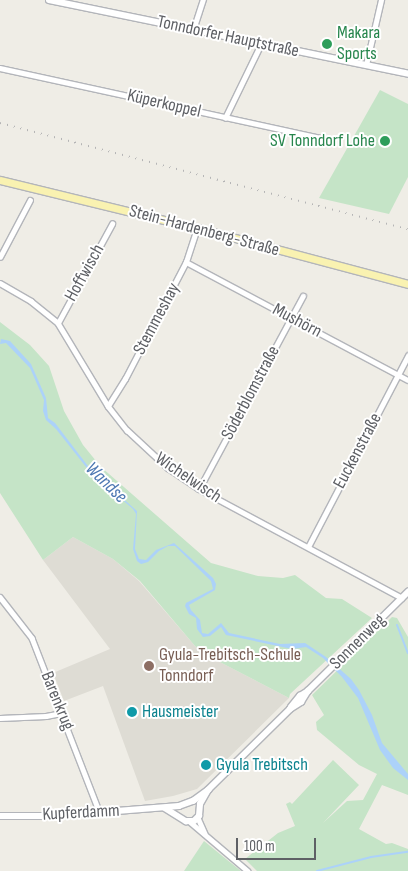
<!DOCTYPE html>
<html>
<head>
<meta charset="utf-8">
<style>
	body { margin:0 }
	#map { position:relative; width:408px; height:871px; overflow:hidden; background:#efede6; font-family:"Sofia Sans Condensed",sans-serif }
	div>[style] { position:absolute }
	.education>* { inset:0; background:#dedcd4 }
	.green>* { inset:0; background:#c5e4c7 }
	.water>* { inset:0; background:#acd2f9 }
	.stream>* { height:2px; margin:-1px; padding:0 1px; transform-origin:1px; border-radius:1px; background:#acd2f9 }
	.roads { filter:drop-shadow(1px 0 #b3b5ba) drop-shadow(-1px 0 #b3b5ba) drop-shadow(0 1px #b3b5ba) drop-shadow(0 -1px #b3b5ba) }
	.minor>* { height:4.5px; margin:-2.25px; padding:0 2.25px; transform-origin:2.25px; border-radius:2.25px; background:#fff }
	.tertiary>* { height:5.5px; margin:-2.75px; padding:0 2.75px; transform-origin:2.75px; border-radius:2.75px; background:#fff }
	.secondary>* { height:6px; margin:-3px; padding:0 3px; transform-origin:3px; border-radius:3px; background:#fff }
	.primary>* { height:7px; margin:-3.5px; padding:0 3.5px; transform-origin:3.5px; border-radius:3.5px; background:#f9f2b1 }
	.rail>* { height:2px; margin-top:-1px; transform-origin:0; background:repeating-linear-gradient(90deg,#b4b4b5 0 1px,transparent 0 7px) }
	.dots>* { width:14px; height:14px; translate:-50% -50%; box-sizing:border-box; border:2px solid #fff; border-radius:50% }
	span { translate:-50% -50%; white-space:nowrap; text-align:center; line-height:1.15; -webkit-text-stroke:4px #fff; paint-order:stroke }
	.leisure-label { font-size:18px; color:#27864d }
	.left { translate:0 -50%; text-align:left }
	.right { translate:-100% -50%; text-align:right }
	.street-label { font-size:18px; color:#5e6065 }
	.education-label { font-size:18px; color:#785e54 }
	.culture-label { font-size:18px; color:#0d838f }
	.water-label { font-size:19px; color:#4d78b2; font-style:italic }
	.scale { position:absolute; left:236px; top:838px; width:80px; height:22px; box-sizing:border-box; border:2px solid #5e6065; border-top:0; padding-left:6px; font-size:15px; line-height:18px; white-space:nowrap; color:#5e6065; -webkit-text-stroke:4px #fff; paint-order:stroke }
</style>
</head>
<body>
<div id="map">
	<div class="education">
		<div style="clip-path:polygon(73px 537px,113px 559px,139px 581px,195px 646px,214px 659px,289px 698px,197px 789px,173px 796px,145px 801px,103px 686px,64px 701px,53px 673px,110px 649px,43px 560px)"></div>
	</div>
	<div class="green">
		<div style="clip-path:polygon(380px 90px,408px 104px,408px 177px,389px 214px,319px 198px)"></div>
		<div style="clip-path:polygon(0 322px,30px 345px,49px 366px,64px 411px,83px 445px,101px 467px,211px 563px,258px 576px,283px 578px,295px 575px,326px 598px,342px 599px,372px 618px,290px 694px,289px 698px,214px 659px,195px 646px,140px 581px,113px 559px,73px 537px,43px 560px,0 493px)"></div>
		<div style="clip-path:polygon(392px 617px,397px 618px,408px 637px,408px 795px,382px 785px,359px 829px,386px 844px,392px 843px,408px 849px,408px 871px,257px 871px,245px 859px,278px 833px,295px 826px,286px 804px,290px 802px,292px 804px,333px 760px,359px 785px,323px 823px,347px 801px,363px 800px,377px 774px,359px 765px,317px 730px,316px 722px,324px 715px,312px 695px)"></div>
		<div style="clip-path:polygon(204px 841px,226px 859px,241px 871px,184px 871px)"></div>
	</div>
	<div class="water">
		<div style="clip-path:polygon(1px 339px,10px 341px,31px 364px,46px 398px,48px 418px,55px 423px,91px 470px,137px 511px,135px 549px,139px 559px,146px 560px,156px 550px,174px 543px,213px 578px,216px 584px,215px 590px,189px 605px,191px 610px,200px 620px,202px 633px,208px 634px,221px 623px,229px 633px,280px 644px,305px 643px,326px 657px,351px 679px,359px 690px,372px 715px,382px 743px,408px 774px,408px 780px,393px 768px,380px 750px,358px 698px,342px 677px,323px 658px,306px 647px,292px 649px,226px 635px,221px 627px,210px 636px,203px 637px,197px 629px,196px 618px,189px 614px,185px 606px,186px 603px,213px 589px,211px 581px,175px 546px,168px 546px,159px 551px,148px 562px,141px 564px,137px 561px,133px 549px,136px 514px,133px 509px,90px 472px,56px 429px,46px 420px,43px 411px,44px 400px,30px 368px,6px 343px,0 344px)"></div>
	</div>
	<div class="stream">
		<div style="left:397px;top:625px;width:30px;rotate:69deg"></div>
		<div style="left:317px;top:871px;width:56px;rotate:-14.5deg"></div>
		<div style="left:371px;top:857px;width:37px;rotate:-8deg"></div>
	</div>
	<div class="roads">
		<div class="minor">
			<div style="left:193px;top:30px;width:32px;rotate:-72deg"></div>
			<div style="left:366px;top:65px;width:67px;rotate:-77deg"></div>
			<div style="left:0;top:68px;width:337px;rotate:12.3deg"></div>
			<div style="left:225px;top:118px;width:82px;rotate:-64.1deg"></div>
			<div style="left:0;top:257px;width:64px;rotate:-62.2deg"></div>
			<div style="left:186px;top:262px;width:251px;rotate:28deg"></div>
			<div style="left:0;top:283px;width:36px;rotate:30deg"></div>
			<div style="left:31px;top:301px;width:35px;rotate:39deg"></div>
			<div style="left:58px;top:323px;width:97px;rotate:58.9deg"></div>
			<div style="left:108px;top:406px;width:31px;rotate:52deg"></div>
			<div style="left:127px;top:430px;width:56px;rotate:42.8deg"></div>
			<div style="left:168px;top:468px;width:37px;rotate:34deg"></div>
			<div style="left:199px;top:489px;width:230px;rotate:28.2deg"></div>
			<div style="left:58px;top:323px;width:113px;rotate:-61.4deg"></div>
			<div style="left:108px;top:406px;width:32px;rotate:-58deg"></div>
			<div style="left:125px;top:379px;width:132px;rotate:-62.5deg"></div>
			<div style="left:186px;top:262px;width:36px;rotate:-72deg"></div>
			<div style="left:199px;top:489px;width:219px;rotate:-61.7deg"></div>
			<div style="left:308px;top:547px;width:216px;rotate:-62.4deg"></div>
			<div style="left:0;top:597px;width:52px;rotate:52deg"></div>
			<div style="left:32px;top:638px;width:188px;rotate:68.8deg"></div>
			<div style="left:0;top:718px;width:46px;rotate:-2.5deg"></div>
			<div style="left:46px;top:716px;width:16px;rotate:-11deg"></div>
			<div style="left:198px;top:818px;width:17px;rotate:66deg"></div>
			<div style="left:189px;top:821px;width:77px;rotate:40.3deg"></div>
		</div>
		<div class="tertiary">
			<div style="left:291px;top:707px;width:14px;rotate:-51deg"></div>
			<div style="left:300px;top:696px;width:9px;rotate:-32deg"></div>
			<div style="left:308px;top:691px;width:141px;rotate:-44.7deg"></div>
			<div style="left:165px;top:808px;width:25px;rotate:32deg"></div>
			<div style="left:186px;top:821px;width:8px"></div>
			<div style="left:194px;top:821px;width:7px;rotate:-45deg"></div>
			<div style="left:199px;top:816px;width:12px;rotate:-85deg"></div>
			<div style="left:200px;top:804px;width:14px;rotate:-60deg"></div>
			<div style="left:0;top:816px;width:52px"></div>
			<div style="left:52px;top:816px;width:65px;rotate:-4.4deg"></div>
			<div style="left:117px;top:811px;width:62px;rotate:-4.6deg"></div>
			<div style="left:179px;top:806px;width:15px;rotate:-20deg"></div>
			<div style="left:193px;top:801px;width:19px;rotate:-36deg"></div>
			<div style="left:208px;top:790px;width:115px;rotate:-44.6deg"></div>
			<div style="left:290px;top:709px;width:13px;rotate:-32deg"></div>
			<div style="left:301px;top:702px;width:13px;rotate:-58deg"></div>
		</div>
		<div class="secondary">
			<div style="left:49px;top:0;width:367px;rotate:11.6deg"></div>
		</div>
		<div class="primary">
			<div style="left:0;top:180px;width:215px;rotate:13.7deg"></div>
			<div style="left:209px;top:231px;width:206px;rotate:14.9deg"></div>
		</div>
	</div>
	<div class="rail">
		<div style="left:0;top:123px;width:422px;rotate:14.6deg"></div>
	</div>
	<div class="dots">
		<div style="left:327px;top:44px;background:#2e9e5b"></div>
		<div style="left:385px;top:141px;background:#2e9e5b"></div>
		<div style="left:149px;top:666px;background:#8d6e63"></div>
		<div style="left:132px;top:712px;background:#0f9aa8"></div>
		<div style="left:206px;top:765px;background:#0f9aa8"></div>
	</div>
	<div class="leisure-label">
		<span class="left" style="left:337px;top:44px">Makara<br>Sports</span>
		<span class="right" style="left:375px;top:141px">SV Tonndorf Lohe</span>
	</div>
	<div class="street-label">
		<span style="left:228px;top:37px;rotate:12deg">Tonndorfer Hauptstraße</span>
		<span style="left:164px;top:104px;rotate:13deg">Küperkoppel</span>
		<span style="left:204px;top:231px;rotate:15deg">Stein-Hardenberg-Straße</span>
		<span style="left:85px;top:273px;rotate:-61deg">Hoffwisch</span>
		<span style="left:157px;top:319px;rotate:-62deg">Stemmeshay</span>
		<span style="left:297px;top:321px;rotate:28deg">Mushörn</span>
		<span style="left:251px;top:393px;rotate:-62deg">Söderblomstraße</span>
		<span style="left:358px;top:451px;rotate:-62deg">Euckenstraße</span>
		<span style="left:188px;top:478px;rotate:34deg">Wichelwisch</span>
		<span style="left:358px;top:642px;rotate:-45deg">Sonnenweg</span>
		<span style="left:57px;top:701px;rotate:68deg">Barenkrug</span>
		<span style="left:81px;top:813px;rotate:-3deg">Kupferdamm</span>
	</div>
	<div class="education-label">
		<span class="left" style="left:159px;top:666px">Gyula-Trebitsch-Schule<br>Tonndorf</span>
	</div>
	<div class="culture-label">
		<span class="left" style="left:142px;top:712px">Hausmeister</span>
		<span class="left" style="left:216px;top:765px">Gyula Trebitsch</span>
	</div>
	<div class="water-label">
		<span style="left:106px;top:483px;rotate:44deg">Wandse</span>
	</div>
	<div class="scale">100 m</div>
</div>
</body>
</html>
